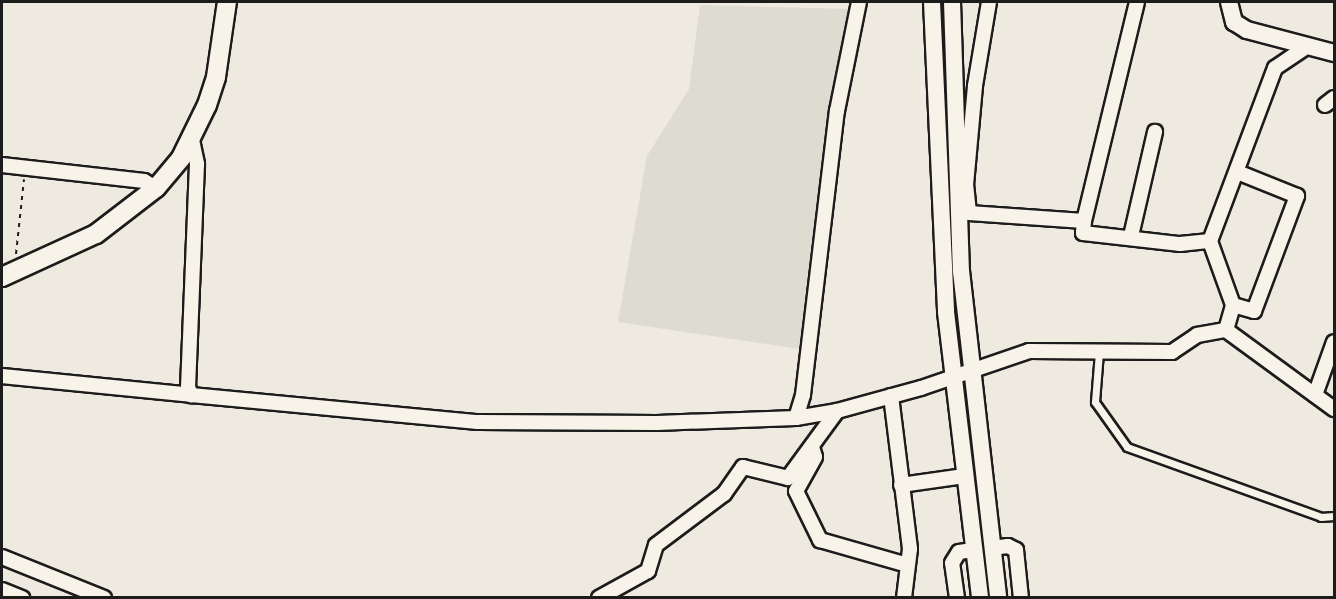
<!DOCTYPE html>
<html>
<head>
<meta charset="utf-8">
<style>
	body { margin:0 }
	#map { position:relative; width:1336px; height:599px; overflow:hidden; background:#eeeae0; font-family:"Gochi Hand",sans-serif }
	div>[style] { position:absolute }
	.built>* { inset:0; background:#dedbd1 }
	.path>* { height:2px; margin-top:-1px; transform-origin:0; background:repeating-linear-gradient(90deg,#1c1c1c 0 4.5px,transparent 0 9px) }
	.roads { filter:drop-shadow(2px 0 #1c1c1c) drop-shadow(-2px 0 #1c1c1c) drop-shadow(0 2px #1c1c1c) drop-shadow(0 -2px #1c1c1c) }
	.service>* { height:7px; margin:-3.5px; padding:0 3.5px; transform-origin:3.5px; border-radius:3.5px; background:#f7f3e8 }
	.minor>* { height:14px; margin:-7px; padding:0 7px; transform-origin:7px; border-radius:7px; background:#f7f3e8 }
	.tertiary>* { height:16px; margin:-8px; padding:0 8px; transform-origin:8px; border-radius:8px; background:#f7f3e8 }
	.secondary>* { height:18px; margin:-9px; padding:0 9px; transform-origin:9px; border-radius:9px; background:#f7f3e8 }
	span { translate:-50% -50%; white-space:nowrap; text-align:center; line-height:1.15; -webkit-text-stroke:6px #f7f3e8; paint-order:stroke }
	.frame { position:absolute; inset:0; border:3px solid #1c1c1c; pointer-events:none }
</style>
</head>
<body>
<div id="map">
	<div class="built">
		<div style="clip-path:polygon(700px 5px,849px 9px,800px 349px,618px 322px,647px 156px,689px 89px)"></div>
	</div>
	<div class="path">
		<div style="left:16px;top:254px;width:75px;rotate:-83.9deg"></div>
	</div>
	<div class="roads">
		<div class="service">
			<div style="left:1099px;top:352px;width:50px;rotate:94.6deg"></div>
			<div style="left:1095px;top:402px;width:55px;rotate:54.6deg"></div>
			<div style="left:1127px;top:447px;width:206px;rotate:19.8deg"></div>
			<div style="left:1321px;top:517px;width:13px;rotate:-4deg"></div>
		</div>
		<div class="minor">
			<div style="left:989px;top:2px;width:85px;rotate:99.5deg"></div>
			<div style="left:975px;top:86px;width:98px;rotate:95.2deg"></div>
			<div style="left:966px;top:184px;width:29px;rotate:84deg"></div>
			<div style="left:969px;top:213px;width:115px;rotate:4deg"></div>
			<div style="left:1084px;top:221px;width:12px;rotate:95deg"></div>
			<div style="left:1083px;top:233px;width:98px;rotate:6.5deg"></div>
			<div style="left:1180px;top:244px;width:30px;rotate:-6deg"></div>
			<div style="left:1210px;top:241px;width:185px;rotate:-69.4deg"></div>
			<div style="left:1275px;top:68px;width:40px;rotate:-34deg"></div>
			<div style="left:1325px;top:105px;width:11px;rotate:-38deg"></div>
			<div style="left:192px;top:140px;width:25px;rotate:78deg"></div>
			<div style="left:197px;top:164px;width:223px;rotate:92.3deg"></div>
			<div style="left:188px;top:387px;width:9px;rotate:69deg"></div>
			<div style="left:191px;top:395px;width:288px;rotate:5.4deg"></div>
			<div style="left:478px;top:422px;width:179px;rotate:0.3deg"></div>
			<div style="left:657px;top:423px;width:139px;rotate:-2.1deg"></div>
			<div style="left:796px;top:418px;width:24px;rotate:-73deg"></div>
			<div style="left:803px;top:395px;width:286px;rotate:-83.2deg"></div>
			<div style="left:837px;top:111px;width:111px;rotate:-78.6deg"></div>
			<div style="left:2px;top:165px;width:143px;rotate:6.4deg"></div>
			<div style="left:144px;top:181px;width:14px;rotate:30deg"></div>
			<div style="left:1084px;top:221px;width:225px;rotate:-76.4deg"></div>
			<div style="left:1131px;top:236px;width:107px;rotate:-77deg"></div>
			<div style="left:1233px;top:305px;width:22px;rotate:16deg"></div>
			<div style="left:1254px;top:311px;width:123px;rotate:-69.5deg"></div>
			<div style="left:1297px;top:196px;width:65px;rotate:-158.2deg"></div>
			<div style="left:1226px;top:330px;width:134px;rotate:36.2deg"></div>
			<div style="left:2px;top:376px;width:190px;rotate:5.7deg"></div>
			<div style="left:1315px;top:395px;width:56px;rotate:-70.3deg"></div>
			<div style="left:891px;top:396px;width:154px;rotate:82.9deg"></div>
			<div style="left:910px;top:549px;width:49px;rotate:97deg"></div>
			<div style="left:796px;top:418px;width:42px;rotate:-9.7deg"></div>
			<div style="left:837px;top:411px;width:87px;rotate:-15.3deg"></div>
			<div style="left:921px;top:388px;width:114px;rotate:-18.9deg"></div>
			<div style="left:1029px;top:351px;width:143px;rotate:0.4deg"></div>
			<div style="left:1172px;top:352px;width:30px;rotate:-34deg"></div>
			<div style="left:1197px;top:335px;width:29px;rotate:-10deg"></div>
			<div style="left:1226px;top:330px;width:26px;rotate:-74deg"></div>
			<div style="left:1233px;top:305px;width:68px;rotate:-109.8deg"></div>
			<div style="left:812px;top:447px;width:10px;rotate:73deg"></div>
			<div style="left:815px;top:457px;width:39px;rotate:119deg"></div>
			<div style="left:796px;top:491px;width:55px;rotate:63.9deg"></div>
			<div style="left:820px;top:540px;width:91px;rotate:15.9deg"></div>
			<div style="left:901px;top:485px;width:64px;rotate:-8.1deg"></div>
			<div style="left:992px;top:548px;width:16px;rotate:-7deg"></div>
			<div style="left:1008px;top:546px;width:9px;rotate:27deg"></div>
			<div style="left:1016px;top:550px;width:48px;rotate:84.1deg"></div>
			<div style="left:2px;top:557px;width:110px;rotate:21.9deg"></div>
			<div style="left:2px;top:590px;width:22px;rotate:22deg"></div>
			<div style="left:599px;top:598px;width:56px;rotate:-28.9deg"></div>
			<div style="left:648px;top:571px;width:27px;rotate:-73deg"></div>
			<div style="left:656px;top:545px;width:85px;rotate:-36.9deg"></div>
			<div style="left:724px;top:494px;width:33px;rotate:-55deg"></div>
			<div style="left:743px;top:467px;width:46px;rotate:13.7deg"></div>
			<div style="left:788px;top:478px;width:83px;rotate:-53.8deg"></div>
			<div style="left:957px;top:598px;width:35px;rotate:-98deg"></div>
			<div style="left:952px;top:563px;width:13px;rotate:-58deg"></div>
			<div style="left:959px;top:552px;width:14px;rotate:-8deg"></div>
		</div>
		<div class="tertiary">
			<div style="left:932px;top:2px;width:310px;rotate:87.4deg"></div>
			<div style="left:946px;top:312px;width:288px;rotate:83.2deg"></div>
			<div style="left:952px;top:2px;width:269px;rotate:88.1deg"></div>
			<div style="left:961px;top:271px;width:329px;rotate:83.5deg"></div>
			<div style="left:1229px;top:2px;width:21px;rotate:76deg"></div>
			<div style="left:1234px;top:22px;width:15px;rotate:32deg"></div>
			<div style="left:1247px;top:30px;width:90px;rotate:14.8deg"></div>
		</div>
		<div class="secondary">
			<div style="left:2px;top:277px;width:103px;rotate:-24.6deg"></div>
			<div style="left:96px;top:234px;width:76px;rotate:-37.5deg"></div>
			<div style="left:156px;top:188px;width:39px;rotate:-50deg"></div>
			<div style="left:181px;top:158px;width:59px;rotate:-63.9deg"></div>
			<div style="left:207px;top:105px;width:29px;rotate:-72deg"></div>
			<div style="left:216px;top:77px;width:76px;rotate:-81.7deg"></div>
		</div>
	</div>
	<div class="frame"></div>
</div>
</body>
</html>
